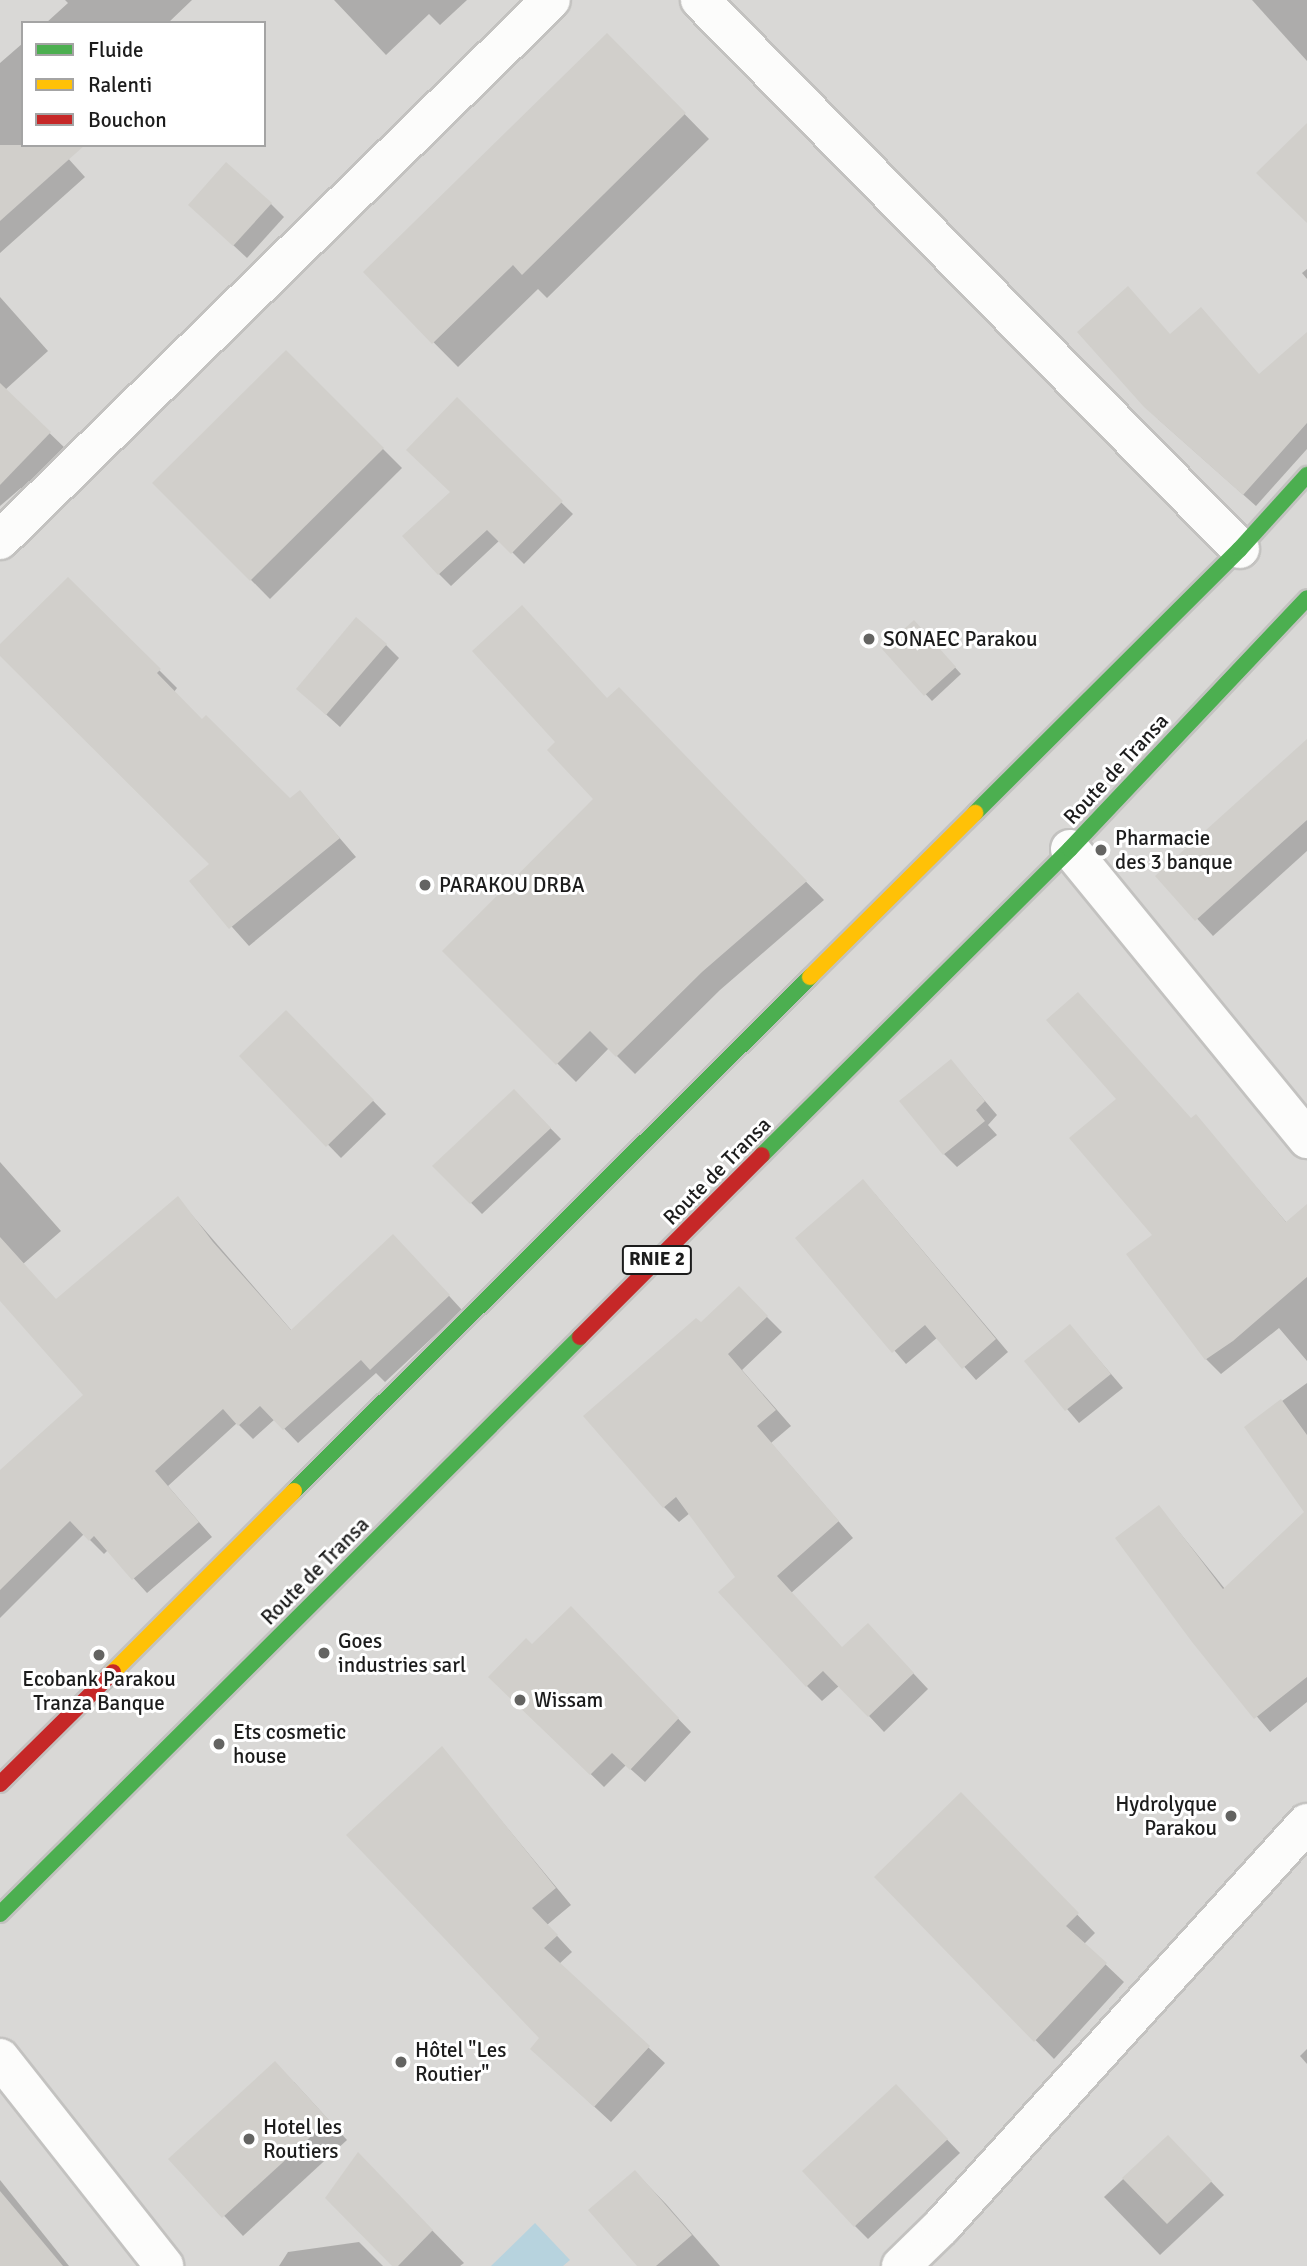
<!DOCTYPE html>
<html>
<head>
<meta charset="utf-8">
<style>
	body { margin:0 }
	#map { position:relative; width:1307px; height:2266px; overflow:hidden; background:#eae9e4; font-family:Signika,sans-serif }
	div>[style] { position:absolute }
	.residential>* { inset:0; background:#d9d8d6 }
	.water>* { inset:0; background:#b7d3de }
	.shadow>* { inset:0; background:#0003 }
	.building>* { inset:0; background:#d1cfcb }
	.roads { filter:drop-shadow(2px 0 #c3c2c0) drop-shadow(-2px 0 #c3c2c0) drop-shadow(0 2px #c3c2c0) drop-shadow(0 -2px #c3c2c0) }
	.street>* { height:38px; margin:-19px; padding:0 19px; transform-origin:19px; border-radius:19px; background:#fcfcfb }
	.fast>* { height:16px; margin:-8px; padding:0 8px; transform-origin:8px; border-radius:8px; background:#4caf50 }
	.slow>* { height:16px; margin:-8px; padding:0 8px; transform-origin:8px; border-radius:8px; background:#ffc107 }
	.jam>* { height:16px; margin:-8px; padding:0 8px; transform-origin:8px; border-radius:8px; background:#c62828 }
	.dots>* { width:19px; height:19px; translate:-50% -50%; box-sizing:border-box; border:4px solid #fff; border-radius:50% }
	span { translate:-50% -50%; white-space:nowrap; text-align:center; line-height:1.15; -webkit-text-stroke:6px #fff; paint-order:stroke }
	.shield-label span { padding:2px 5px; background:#fff; border:2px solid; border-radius:5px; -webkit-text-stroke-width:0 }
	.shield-label { font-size:19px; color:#1c1c1c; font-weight:700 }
	.poi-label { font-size:21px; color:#1c1c1c }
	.left { translate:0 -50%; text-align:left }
	.right { translate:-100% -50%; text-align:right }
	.street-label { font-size:21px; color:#1c1c1c }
	.legend { position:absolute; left:21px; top:21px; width:245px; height:126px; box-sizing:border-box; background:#fff; border:2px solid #a4a4a4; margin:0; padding:9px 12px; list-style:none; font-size:21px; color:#1c1c1c }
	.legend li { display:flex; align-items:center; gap:14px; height:35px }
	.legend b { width:35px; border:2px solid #a4a4a4 }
</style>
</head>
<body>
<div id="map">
	<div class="residential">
		<div style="clip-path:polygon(evenodd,0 0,1307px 0,1307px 2266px,0 2266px,0 0,23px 23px,264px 23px,264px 145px,23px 145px,23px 23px)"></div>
	</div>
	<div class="water">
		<div style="clip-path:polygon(535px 2223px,570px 2260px,563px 2266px,491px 2266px)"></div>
	</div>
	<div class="shadow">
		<div style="clip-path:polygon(65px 0,192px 0,168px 23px,46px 23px,68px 3px)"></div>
		<div style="clip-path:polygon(334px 0,467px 0,440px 25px,429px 14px,386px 55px)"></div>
		<div style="clip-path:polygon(1252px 0,1307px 0,1307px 61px)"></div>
		<div style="clip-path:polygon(607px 35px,709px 139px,547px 298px,538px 289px,458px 367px,365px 273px)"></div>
		<div style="clip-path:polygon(23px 43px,23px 145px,56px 145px,85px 177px,0 253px,0 63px)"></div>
		<div style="clip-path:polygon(271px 204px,284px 217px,247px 258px,204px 218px)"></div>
		<div style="clip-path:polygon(1307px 269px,1307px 279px,1302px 273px)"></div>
		<div style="clip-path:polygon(0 297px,48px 351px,5px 390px,67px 450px,26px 493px,21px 488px,0 506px)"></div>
		<div style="clip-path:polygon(1307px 334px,1307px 449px,1256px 506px,1158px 419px,1171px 336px,1260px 375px)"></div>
		<div style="clip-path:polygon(286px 352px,402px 468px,270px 599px,155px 483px)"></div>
		<div style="clip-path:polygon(457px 400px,573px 514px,524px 564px,500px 540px,451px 586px,439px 574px,453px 492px)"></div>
		<div style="clip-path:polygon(68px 579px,177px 688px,174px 692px,202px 721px,290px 800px,300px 792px,356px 857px,249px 946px,191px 881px,211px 865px,0 654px,0 647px)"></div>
		<div style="clip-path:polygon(920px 629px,961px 674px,932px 701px,884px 649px)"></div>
		<div style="clip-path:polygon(386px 645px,399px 658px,340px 727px,298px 689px)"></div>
		<div style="clip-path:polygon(618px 690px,824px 900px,720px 990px,635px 1074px,609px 1048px,576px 1082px,444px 951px,596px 799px,607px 699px)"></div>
		<div style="clip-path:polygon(1307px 741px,1307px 851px,1213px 936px,1158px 876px)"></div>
		<div style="clip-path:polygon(286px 1012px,386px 1114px,341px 1158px,242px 1056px)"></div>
		<div style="clip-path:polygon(951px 1061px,997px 1115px,988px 1125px,997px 1135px,957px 1167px,944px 1154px)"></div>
		<div style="clip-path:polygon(514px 1091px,561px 1139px,482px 1214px,435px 1166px)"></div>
		<div style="clip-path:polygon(1196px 1117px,1287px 1223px,1307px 1214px,1307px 1361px,1279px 1328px,1221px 1374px,1206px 1359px,1128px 1255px,1154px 1236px,1192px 1120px)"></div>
		<div style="clip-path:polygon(0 1162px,61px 1231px,23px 1264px,57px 1301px,178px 1199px,292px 1331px,407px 1250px,462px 1310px,385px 1382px,376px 1373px,298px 1443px,275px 1419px,253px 1439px,237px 1423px,168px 1486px,212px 1537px,147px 1593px,108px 1550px,104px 1554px,84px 1534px,0 1618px,0 1472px,86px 1395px,0 1298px)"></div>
		<div style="clip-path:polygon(875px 1194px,1008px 1352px,976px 1380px,938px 1337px,906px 1364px,798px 1238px)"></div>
		<div style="clip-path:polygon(739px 1289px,782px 1332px,742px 1370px,791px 1426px,771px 1443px,853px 1538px,791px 1593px,843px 1649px,883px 1641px,928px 1689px,884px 1732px,840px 1685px,822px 1701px,807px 1686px,737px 1578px,690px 1513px,679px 1522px,664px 1507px,701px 1324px)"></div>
		<div style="clip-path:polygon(1070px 1326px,1123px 1388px,1079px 1423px,1026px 1361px)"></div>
		<div style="clip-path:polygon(1307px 1383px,1307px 1702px,1270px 1732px,1193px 1641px,1159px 1507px,1225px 1589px,1307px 1513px,1246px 1427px)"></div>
		<div style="clip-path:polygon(571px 1608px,691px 1732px,645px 1782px,626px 1765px,604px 1787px,491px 1677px,532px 1646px)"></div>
		<div style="clip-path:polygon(442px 1749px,571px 1905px,547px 1925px,572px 1952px,559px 1964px,665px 2063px,611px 2122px,548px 2064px)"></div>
		<div style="clip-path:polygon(979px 1813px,1095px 1933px,1084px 1944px,1124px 1982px,1054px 2059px,876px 1877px)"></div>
		<div style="clip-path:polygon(1307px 2049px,1307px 2064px,1300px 2056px)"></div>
		<div style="clip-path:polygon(294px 2082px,347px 2140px,243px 2236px,171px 2159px)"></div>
		<div style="clip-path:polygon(909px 2100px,960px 2153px,868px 2239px,855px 2226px)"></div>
		<div style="clip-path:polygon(1168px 2137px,1224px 2195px,1160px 2255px,1104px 2197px)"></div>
		<div style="clip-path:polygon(635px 2172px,666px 2204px,720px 2266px,639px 2266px)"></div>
		<div style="clip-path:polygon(0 2180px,69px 2266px,0 2266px)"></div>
		<div style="clip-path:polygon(389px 2186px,464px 2263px,460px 2266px,395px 2266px)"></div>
		<div style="clip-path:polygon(359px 2242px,383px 2266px,279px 2266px,288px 2252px)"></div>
	</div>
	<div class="building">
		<div style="clip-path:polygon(607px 33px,686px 113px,522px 275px,513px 265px,432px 344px,363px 272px)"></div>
		<div style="clip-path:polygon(1307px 123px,1307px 223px,1256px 173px)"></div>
		<div style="clip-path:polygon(0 145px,85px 145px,0 221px)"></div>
		<div style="clip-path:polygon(226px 162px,272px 203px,233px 246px,188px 205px)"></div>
		<div style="clip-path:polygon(1128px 286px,1170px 334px,1201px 307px,1259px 374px,1307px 332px,1307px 423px,1243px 495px,1144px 407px,1077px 332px)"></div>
		<div style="clip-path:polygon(286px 350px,384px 448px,250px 581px,152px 483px)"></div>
		<div style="clip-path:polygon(0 383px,51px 432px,0 485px)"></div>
		<div style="clip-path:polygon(457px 397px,563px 501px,511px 554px,487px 530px,438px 575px,402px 536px,450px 492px,406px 450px)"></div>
		<div style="clip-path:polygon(68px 577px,161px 669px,157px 673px,202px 719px,206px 715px,290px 798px,300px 790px,340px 838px,229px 929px,189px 881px,209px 864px,0 656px,0 644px)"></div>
		<div style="clip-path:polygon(522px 605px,607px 698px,619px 687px,807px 881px,702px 972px,616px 1057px,590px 1031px,556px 1065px,442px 951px,593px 799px,547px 750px,555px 742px,472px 651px)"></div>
		<div style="clip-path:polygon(356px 617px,387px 644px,326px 715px,296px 689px)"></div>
		<div style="clip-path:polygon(914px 620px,956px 667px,924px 696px,882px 649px)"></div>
		<div style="clip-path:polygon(1307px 739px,1307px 820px,1195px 921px,1155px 876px)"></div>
		<div style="clip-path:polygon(1078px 992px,1191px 1118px,1196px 1114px,1286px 1222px,1307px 1204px,1307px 1277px,1233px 1341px,1205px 1360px,1126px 1254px,1152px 1235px,1069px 1138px,1116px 1099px,1046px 1020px)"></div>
		<div style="clip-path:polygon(286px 1010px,374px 1100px,326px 1147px,239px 1056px)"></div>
		<div style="clip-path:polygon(951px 1059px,985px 1101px,976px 1110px,985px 1121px,943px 1155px,899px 1101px)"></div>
		<div style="clip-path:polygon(514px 1089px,551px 1128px,470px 1204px,432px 1166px)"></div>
		<div style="clip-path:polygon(863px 1179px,996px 1339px,962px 1369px,925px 1325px,892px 1353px,795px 1238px)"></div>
		<div style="clip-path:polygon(178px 1196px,213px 1242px,291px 1330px,393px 1234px,450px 1295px,370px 1370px,361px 1360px,283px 1430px,260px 1406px,238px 1426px,223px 1409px,155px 1471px,199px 1522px,132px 1580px,94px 1536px,89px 1541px,70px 1521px,0 1590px,0 1470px,83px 1395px,0 1301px,0 1237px,56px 1299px)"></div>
		<div style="clip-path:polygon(739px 1286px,768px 1316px,728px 1354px,776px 1410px,757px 1426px,839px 1521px,777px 1576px,842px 1647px,868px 1623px,914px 1673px,868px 1717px,823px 1671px,806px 1687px,718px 1592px,735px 1577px,676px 1497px,663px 1508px,583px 1416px,696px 1318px,701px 1322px)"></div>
		<div style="clip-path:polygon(1070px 1324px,1111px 1374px,1065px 1411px,1024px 1361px)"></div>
		<div style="clip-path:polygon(1281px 1399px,1307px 1435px,1307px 1677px,1254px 1719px,1192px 1642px,1115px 1538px,1159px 1505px,1223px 1589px,1304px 1512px,1244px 1427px)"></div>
		<div style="clip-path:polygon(571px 1606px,679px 1718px,630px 1770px,612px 1753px,590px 1775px,488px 1677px,526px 1638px,532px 1644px)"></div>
		<div style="clip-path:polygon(442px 1746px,556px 1888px,532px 1908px,558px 1935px,544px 1948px,650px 2046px,594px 2107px,530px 2049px,539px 2038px,346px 1835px)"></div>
		<div style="clip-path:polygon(961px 1792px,1079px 1913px,1066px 1926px,1107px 1963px,1034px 2042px,874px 1877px)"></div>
		<div style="clip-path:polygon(275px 2061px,329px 2120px,222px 2218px,168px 2159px)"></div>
		<div style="clip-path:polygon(896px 2084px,948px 2139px,854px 2227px,802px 2171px)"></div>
		<div style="clip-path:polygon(1168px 2135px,1212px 2181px,1167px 2224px,1122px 2178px)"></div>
		<div style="clip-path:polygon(358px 2152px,433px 2230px,398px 2266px,392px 2266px,325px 2198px)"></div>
		<div style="clip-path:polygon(635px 2170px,692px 2235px,656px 2266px,637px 2266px,588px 2210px)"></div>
		<div style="clip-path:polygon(0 2191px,63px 2266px,0 2266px)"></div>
	</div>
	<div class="roads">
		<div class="street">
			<div style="left:700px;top:0;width:770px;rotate:45.47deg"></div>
			<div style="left:0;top:540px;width:771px;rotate:-44.42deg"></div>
			<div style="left:1070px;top:849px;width:375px;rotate:50.7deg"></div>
			<div style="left:0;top:2058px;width:265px;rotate:51.7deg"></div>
			<div style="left:901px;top:2266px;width:56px;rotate:-44.3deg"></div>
			<div style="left:941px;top:2227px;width:545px;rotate:-47.83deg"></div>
		</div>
		<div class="fast">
			<div style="left:975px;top:813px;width:374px;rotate:-44.9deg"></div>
			<div style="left:1240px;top:549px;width:100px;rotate:-47.8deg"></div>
			<div style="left:762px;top:1155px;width:434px;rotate:-44.8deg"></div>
			<div style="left:1070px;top:849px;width:345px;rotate:-46.6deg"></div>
			<div style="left:294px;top:1491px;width:728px;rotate:-44.89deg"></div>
			<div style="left:0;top:1914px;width:818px;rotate:-44.85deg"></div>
		</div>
		<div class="slow">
			<div style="left:810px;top:977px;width:233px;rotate:-44.8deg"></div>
			<div style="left:113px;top:1672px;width:256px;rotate:-45deg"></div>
		</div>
		<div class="jam">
			<div style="left:580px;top:1337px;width:257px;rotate:-45deg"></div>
			<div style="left:0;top:1784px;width:159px;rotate:-44.7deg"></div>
		</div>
	</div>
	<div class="dots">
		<div style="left:869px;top:639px;background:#646462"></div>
		<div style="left:1101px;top:850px;background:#646462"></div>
		<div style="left:425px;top:885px;background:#646462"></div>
		<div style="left:324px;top:1653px;background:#646462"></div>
		<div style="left:99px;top:1655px;background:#646462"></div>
		<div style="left:520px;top:1700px;background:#646462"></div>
		<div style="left:219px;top:1744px;background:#646462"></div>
		<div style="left:1231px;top:1816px;background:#646462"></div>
		<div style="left:401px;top:2062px;background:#646462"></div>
		<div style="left:249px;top:2139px;background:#646462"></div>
	</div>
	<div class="shield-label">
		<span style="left:657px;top:1260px">RNIE 2</span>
	</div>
	<div class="poi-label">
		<span class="left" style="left:883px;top:639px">SONAEC Parakou</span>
		<span class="left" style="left:1115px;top:850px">Pharmacie<br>des 3 banque</span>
		<span class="left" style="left:439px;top:885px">PARAKOU DRBA</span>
		<span class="left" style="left:338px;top:1653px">Goes<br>industries sarl</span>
		<span style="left:99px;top:1691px">Ecobank Parakou<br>Tranza Banque</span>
		<span class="left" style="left:534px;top:1700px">Wissam</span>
		<span class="left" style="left:233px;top:1744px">Ets cosmetic<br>house</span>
		<span class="right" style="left:1217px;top:1816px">Hydrolyque<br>Parakou</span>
		<span class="left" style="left:415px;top:2062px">Hôtel "Les<br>Routier"</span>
		<span class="left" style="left:263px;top:2139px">Hotel les<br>Routiers</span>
	</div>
	<div class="street-label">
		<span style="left:1116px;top:769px;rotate:-47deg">Route de Transa</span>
		<span style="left:717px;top:1171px;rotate:-45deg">Route de Transa</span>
		<span style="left:315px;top:1571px;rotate:-45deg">Route de Transa</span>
	</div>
	<ul class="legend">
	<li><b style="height:9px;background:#4caf50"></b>Fluide</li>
	<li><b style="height:9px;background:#ffc107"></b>Ralenti</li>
	<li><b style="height:9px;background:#c62828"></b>Bouchon</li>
	</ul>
</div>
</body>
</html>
